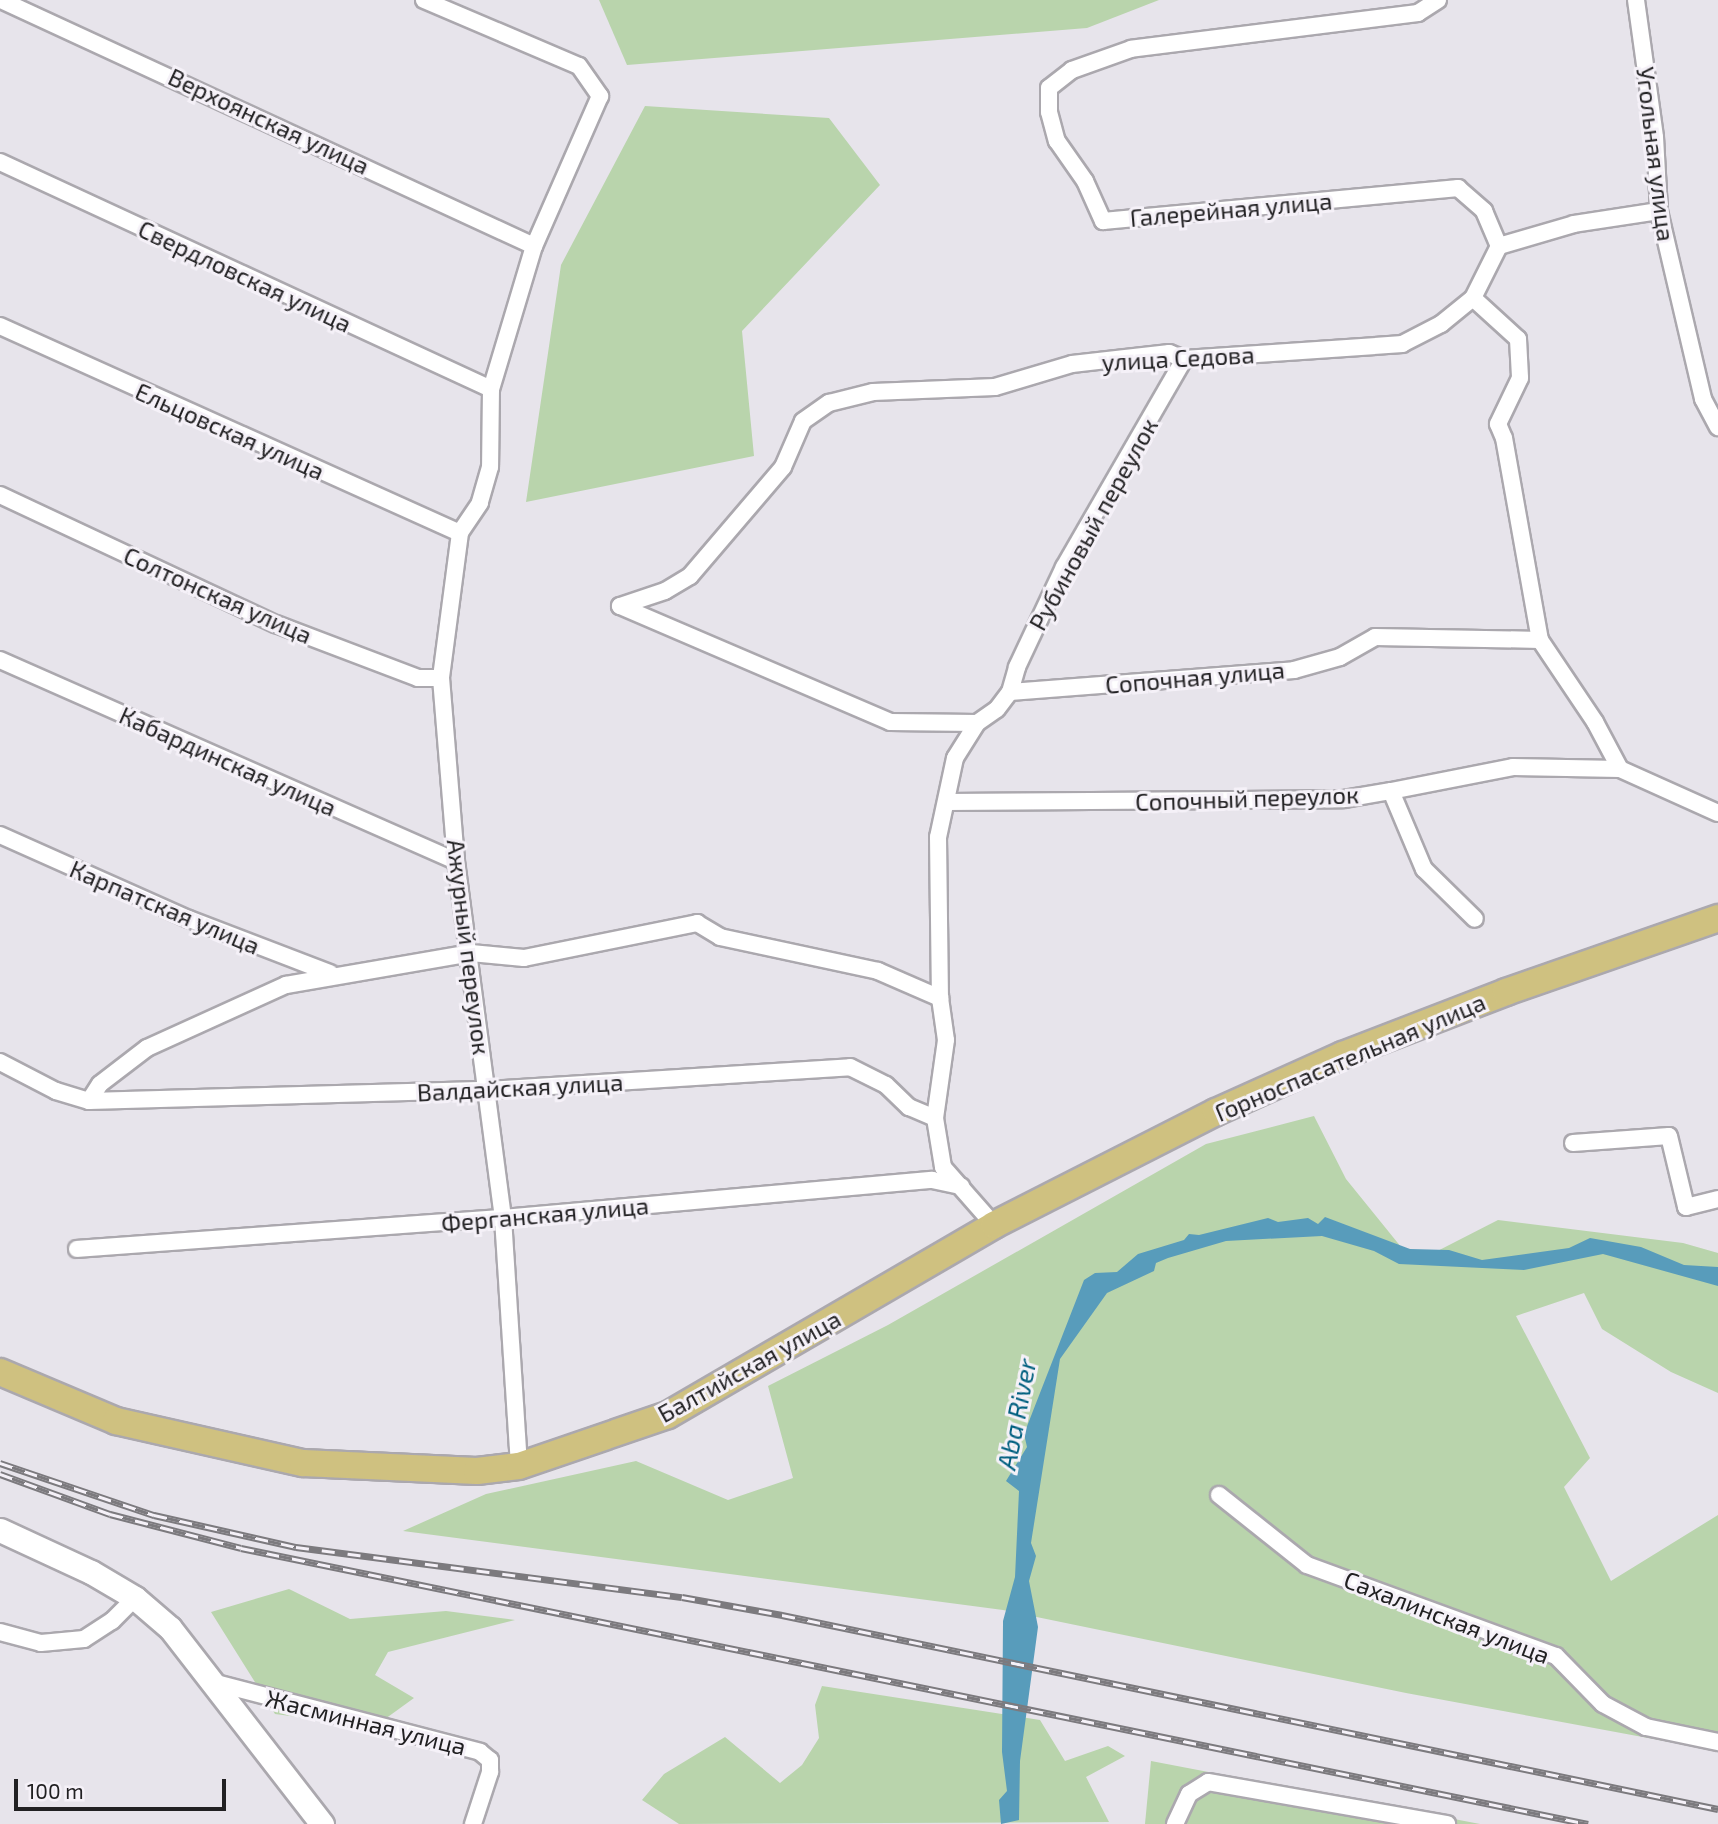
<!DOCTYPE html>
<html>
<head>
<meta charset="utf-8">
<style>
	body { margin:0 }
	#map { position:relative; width:1718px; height:1824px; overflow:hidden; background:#e7e4eb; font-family:"Exo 2",sans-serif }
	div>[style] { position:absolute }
	.green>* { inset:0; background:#b9d4ac }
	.water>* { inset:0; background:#589cbb }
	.roads { filter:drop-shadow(2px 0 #aba8ae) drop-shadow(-2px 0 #aba8ae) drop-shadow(0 2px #aba8ae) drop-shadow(0 -2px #aba8ae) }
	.minor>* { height:16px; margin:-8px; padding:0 8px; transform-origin:8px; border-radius:8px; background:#fff }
	.secondary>* { height:23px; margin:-11.5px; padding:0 11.5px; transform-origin:11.5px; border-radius:11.5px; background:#fff }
	.primary>* { height:26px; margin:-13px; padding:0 13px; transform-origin:13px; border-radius:13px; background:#cfc180 }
	.rail>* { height:7px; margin-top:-3.5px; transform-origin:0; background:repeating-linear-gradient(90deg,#f5f1f8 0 13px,#7c7a7e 0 26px); box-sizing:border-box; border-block:2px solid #7c7a7e }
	span { translate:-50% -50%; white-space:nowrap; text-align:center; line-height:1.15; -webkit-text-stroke:6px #f5f1f8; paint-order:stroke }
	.street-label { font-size:24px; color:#212022 }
	.water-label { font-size:26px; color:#005f7f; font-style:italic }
	.scale { position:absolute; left:14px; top:1779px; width:212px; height:32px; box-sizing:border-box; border:4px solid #212022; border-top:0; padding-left:9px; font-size:21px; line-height:24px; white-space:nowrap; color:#212022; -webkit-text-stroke:5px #f5f1f8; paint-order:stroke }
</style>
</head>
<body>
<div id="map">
	<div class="green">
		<div style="clip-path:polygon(599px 0,1159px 0,1087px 28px,627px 65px)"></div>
		<div style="clip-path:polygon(645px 106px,829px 118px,880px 185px,742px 331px,754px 456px,526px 502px,561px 265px)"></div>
		<div style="clip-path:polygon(1314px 1116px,1346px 1179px,1414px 1263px,1498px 1220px,1683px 1243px,1718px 1253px,1718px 1393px,1671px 1372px,1602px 1329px,1584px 1293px,1516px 1316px,1590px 1458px,1564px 1487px,1611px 1581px,1718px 1515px,1718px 1751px,1406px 1693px,1003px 1610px,403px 1531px,486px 1494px,636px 1461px,728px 1500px,793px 1478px,768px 1386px,888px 1325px,1206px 1144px)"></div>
		<div style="clip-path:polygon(289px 1589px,350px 1619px,446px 1611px,515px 1620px,388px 1652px,375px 1675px,414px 1698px,374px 1727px,275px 1714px,211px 1612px)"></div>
		<div style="clip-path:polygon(822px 1686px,1040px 1720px,1065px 1761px,1108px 1746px,1125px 1756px,1086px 1777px,1109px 1822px,679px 1824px,642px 1800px,664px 1774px,725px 1737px,780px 1783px,802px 1765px,819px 1738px,815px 1705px)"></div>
		<div style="clip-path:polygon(1151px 1761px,1480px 1824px,1145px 1824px)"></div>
	</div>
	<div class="water">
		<div style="clip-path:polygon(1325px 1217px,1410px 1249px,1449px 1250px,1482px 1260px,1569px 1248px,1590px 1238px,1641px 1247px,1684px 1265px,1718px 1267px,1718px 1286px,1603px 1254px,1524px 1270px,1399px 1264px,1374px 1251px,1322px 1236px,1226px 1241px,1168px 1258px,1156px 1263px,1154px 1271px,1107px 1293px,1060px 1359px,1031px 1543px,1036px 1556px,1029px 1581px,1038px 1627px,1020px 1761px,1019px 1820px,1001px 1824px,999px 1800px,1007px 1791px,1002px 1752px,1003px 1621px,1015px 1577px,1019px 1491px,1006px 1481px,1027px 1447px,1024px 1434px,1084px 1280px,1095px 1273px,1117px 1272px,1138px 1254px,1184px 1240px,1189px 1234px,1199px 1235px,1268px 1218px,1278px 1222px,1308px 1218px,1318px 1224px)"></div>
	</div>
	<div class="roads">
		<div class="minor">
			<div style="left:1px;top:0;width:587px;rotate:24.78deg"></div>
			<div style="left:424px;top:0;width:168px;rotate:23.1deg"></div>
			<div style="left:579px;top:66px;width:37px;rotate:55deg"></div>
			<div style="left:600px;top:96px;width:164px;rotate:113.7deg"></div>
			<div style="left:534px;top:246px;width:149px;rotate:106.7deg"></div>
			<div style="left:491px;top:389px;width:78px;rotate:90.7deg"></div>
			<div style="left:490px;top:467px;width:37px;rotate:106deg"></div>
			<div style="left:480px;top:503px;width:36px;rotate:124deg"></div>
			<div style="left:460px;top:533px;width:146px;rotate:97.5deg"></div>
			<div style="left:441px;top:678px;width:184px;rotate:85.3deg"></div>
			<div style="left:456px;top:861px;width:360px;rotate:82.5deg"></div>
			<div style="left:503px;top:1218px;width:249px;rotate:86.3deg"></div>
			<div style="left:1438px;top:0;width:24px;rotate:147deg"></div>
			<div style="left:1418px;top:13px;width:289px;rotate:172.9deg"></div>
			<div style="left:1131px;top:49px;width:63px;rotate:160.4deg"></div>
			<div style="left:1072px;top:70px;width:29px;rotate:142deg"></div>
			<div style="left:1049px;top:88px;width:24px;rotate:90deg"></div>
			<div style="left:1049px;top:112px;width:30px;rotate:75deg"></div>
			<div style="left:1057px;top:141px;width:49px;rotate:55deg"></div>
			<div style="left:1085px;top:181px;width:44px;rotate:65.8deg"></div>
			<div style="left:1103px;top:221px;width:357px;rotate:-5.3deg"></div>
			<div style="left:1458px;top:188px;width:35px;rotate:41deg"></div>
			<div style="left:1484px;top:211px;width:38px;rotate:67deg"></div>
			<div style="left:1636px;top:0;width:138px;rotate:82.1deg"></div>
			<div style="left:1655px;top:137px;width:74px;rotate:86.9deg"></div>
			<div style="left:1659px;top:211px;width:193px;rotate:76.8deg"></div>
			<div style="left:1703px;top:399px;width:32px;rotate:62deg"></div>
			<div style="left:0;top:162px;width:541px;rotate:24.81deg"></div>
			<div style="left:1473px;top:298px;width:61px;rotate:42.3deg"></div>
			<div style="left:1518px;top:339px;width:39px;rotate:87deg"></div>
			<div style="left:1520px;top:378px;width:51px;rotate:115.6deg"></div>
			<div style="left:1498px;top:424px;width:15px;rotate:67deg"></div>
			<div style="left:1504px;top:438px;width:205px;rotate:79.9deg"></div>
			<div style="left:0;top:326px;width:504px;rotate:24.23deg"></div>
			<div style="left:0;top:495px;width:305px;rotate:25.1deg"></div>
			<div style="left:276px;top:624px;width:152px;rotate:20.8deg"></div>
			<div style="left:418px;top:678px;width:23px"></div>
			<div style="left:620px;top:606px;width:294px;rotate:23.2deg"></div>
			<div style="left:890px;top:722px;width:87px;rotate:0.7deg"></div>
			<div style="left:977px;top:723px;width:24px;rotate:-35deg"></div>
			<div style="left:997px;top:709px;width:21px;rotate:-53deg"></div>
			<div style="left:1010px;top:692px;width:285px;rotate:-4.4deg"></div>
			<div style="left:1294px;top:670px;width:48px;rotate:-15.8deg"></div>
			<div style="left:1340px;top:657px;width:40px;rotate:-29.7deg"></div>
			<div style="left:1375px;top:637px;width:165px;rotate:1deg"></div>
			<div style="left:1540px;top:640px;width:99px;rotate:56.1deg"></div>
			<div style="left:1595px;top:722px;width:53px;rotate:62deg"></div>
			<div style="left:1620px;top:769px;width:107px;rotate:24.2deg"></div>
			<div style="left:620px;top:606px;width:47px;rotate:-18.4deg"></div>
			<div style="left:665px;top:591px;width:29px;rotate:-31deg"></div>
			<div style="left:690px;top:576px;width:143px;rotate:-49.5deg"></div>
			<div style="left:783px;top:467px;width:50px;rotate:-66.5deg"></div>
			<div style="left:803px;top:421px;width:32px;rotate:-35deg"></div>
			<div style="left:829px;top:403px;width:45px;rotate:-14deg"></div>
			<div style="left:873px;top:392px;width:122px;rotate:-2.3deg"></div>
			<div style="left:995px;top:387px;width:80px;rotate:-16.6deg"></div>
			<div style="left:1072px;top:364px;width:98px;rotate:-6.5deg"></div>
			<div style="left:1169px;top:353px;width:16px;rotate:22deg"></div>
			<div style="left:1184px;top:359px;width:219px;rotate:-3.9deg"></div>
			<div style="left:1402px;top:344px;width:44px;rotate:-27.1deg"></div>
			<div style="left:1441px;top:324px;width:41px;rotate:-39.1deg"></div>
			<div style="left:1473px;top:298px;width:58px;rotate:-63.4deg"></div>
			<div style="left:1499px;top:246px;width:78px;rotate:-16.3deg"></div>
			<div style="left:1574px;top:224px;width:86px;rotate:-8.7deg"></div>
			<div style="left:0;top:660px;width:498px;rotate:23.8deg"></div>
			<div style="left:1010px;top:692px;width:26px;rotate:-74deg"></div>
			<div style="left:1017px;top:667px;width:110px;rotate:-64.8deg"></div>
			<div style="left:1064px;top:567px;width:240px;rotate:-60deg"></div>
			<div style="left:977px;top:723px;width:41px;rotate:122.2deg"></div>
			<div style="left:955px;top:758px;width:81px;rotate:102.1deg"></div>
			<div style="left:938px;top:837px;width:161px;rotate:89.3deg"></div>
			<div style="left:940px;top:998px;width:42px;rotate:81.9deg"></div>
			<div style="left:946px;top:1040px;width:79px;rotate:98deg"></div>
			<div style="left:935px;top:1118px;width:50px;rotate:80.7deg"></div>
			<div style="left:943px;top:1167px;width:77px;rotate:48.7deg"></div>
			<div style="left:1391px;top:791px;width:124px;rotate:-11.1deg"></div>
			<div style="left:1513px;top:767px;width:107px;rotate:1.1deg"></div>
			<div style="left:947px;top:802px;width:397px;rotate:-0.4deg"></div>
			<div style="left:1344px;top:799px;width:48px;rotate:-9.7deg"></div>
			<div style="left:1391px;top:791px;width:85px;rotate:67.1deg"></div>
			<div style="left:1424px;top:869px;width:71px;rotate:44.4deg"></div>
			<div style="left:0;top:835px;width:207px;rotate:24deg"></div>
			<div style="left:189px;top:919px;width:151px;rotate:21deg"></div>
			<div style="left:0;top:1062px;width:63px;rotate:27.4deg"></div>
			<div style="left:56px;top:1091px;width:34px;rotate:17deg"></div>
			<div style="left:89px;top:1101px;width:399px;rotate:-1.6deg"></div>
			<div style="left:488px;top:1090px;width:363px;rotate:-3.6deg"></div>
			<div style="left:850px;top:1067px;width:40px;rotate:26.6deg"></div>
			<div style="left:886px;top:1085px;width:32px;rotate:44deg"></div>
			<div style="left:909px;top:1107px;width:28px;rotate:23deg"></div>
			<div style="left:89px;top:1101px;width:20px;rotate:-57deg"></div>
			<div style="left:100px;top:1084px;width:59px;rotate:-37.5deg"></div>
			<div style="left:147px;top:1048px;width:153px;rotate:-24.4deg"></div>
			<div style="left:286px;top:985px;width:188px;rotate:-9.8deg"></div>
			<div style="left:471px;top:953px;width:53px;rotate:5.4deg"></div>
			<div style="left:524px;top:958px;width:177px;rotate:-11.4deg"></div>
			<div style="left:697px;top:923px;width:27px;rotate:31deg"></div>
			<div style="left:720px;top:937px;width:162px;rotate:12.1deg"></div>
			<div style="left:878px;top:971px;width:68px;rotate:23.5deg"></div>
			<div style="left:1573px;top:1143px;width:96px;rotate:-4.2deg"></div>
			<div style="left:1669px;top:1136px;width:73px;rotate:76.5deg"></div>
			<div style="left:1686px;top:1207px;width:33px;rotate:-14deg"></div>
			<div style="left:77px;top:1249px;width:427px;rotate:-4.2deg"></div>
			<div style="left:503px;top:1218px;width:431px;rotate:-5.1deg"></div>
			<div style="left:932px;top:1180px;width:30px;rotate:12deg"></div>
			<div style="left:1219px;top:1495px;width:112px;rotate:38.5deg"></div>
			<div style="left:1307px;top:1565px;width:265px;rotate:20.1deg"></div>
			<div style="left:1556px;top:1656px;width:67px;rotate:45.6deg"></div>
			<div style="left:1603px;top:1704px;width:49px;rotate:28.1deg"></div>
			<div style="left:1646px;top:1727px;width:74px;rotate:11.8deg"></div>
			<div style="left:0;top:1632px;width:42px;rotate:15deg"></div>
			<div style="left:41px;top:1643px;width:43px;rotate:-5.3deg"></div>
			<div style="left:84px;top:1639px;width:33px;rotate:-33deg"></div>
			<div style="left:112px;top:1621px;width:33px;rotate:-45deg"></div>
			<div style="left:216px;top:1683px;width:273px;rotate:14.6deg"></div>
			<div style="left:480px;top:1752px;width:13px;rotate:39deg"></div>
			<div style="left:490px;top:1760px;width:12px;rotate:90deg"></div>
			<div style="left:490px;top:1772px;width:55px;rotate:108.1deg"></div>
			<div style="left:1175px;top:1824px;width:33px;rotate:-65deg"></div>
			<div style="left:1189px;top:1794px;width:22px;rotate:-32deg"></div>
			<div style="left:1208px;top:1782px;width:243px;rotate:10deg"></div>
		</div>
		<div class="secondary">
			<div style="left:0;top:1530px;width:100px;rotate:24.8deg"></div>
			<div style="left:91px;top:1572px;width:51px;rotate:30.6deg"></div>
			<div style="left:135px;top:1598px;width:46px;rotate:40.6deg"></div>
			<div style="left:170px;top:1628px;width:248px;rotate:52.2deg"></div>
		</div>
		<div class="primary">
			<div style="left:0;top:1372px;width:126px;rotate:22.9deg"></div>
			<div style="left:116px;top:1421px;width:192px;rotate:12.7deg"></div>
			<div style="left:303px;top:1463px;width:174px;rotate:2.6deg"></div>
			<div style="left:477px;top:1471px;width:42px;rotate:-6.8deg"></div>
			<div style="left:519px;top:1466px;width:157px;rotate:-18.9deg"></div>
			<div style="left:668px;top:1415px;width:377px;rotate:-30.2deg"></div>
			<div style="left:994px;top:1225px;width:249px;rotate:-27deg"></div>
			<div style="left:1216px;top:1112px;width:139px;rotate:-24.2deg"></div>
			<div style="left:1343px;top:1055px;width:175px;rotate:-21.1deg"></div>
			<div style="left:1506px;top:992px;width:225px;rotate:-19.2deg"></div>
		</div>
	</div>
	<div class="rail">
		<div style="left:0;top:1463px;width:163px;rotate:18.7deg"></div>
		<div style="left:154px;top:1515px;width:146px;rotate:12.7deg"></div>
		<div style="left:296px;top:1547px;width:389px;rotate:7.4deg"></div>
		<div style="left:682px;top:1597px;width:102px;rotate:10.2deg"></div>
		<div style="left:782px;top:1615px;width:956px;rotate:11.71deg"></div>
		<div style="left:0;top:1474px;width:117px;rotate:20deg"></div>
		<div style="left:110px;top:1514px;width:135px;rotate:14.5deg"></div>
		<div style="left:241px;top:1548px;width:1375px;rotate:11.58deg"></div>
	</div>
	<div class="street-label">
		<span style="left:269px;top:121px;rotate:25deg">Верхоянская улица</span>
		<span style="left:1656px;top:154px;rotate:83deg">Угольная улица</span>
		<span style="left:1231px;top:209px;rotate:-5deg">Галерейная улица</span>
		<span style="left:245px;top:276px;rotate:25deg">Свердловская улица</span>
		<span style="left:1178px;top:358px;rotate:-3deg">улица Седова</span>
		<span style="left:230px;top:431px;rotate:24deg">Ельцовская улица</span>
		<span style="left:1093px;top:524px;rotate:-61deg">Рубиновый переулок</span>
		<span style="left:218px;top:595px;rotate:24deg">Солтонская улица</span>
		<span style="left:1195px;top:677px;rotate:-5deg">Сопочная улица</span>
		<span style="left:228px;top:761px;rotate:24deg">Кабардинская улица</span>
		<span style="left:1247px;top:798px;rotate:-2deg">Сопочный переулок</span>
		<span style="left:165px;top:907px;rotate:23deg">Карпатская улица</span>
		<span style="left:469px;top:947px;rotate:83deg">Ажурный переулок</span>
		<span style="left:1350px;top:1057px;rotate:-23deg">Горноспасательная улица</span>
		<span style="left:520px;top:1087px;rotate:-3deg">Валдайская улица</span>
		<span style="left:545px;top:1214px;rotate:-5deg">Ферганская улица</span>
		<span style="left:749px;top:1366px;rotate:-29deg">Балтийская улица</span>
		<span style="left:1447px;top:1617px;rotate:21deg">Сахалинская улица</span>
		<span style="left:366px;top:1722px;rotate:14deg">Жасминная улица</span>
	</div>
	<div class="water-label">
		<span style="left:1016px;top:1414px;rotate:-79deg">Aba River</span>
	</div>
	<div class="scale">100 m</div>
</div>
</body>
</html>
